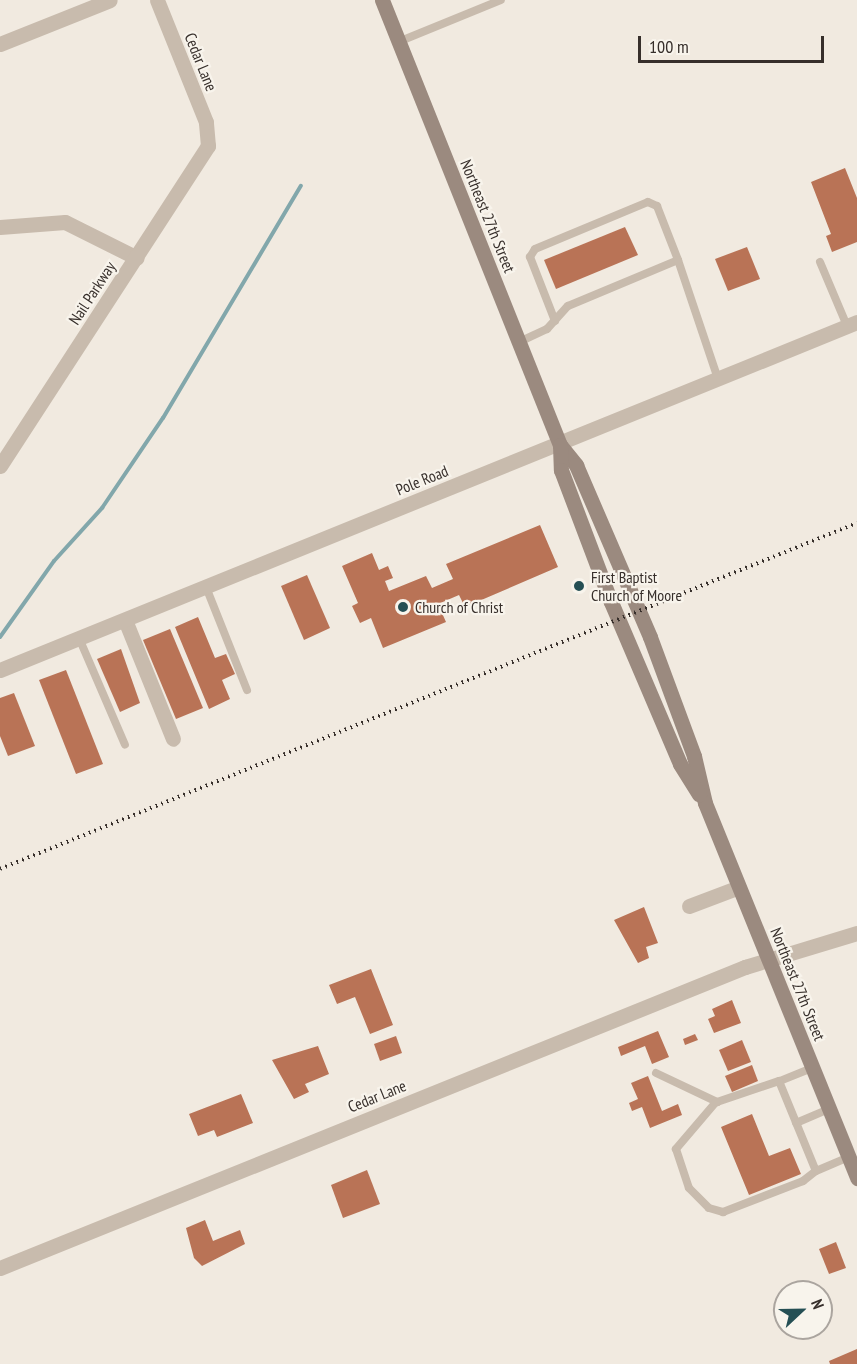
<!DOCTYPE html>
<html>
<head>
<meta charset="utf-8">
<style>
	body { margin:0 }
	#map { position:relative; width:857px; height:1364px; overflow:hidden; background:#f1eae0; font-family:"PT Sans Narrow",sans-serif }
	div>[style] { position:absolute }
	.stream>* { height:4px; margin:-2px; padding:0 2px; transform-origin:2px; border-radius:2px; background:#82a7ab }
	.building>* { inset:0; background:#b97356 }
	.lane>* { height:8px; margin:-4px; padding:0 4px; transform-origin:4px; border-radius:4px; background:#c8bbad }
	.street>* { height:15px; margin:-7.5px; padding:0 7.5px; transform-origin:7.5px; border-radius:7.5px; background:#c8bbad }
	.secondary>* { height:15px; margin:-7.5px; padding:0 7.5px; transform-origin:7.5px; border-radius:7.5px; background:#9b8a7f }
	.rail>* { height:4px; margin-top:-2px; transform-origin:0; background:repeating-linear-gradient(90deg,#372f2b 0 1.5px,transparent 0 6px) }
	.dots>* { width:16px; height:16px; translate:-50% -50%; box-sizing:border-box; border:3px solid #f8f4ec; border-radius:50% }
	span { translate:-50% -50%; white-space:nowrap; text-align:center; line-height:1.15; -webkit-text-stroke:4.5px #f8f4ec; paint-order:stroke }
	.street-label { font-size:16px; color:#372f2b }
	.poi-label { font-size:16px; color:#372f2b }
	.left { translate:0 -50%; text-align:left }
	.north { position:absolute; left:773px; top:1280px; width:60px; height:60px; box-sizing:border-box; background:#f8f4ec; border:2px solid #aba59f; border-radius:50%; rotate:68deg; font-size:16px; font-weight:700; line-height:24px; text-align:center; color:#372f2b }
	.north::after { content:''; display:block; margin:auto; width:21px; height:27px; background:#254f54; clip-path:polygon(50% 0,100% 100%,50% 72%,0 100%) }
	.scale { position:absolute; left:638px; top:36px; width:186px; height:27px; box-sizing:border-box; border:3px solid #372f2b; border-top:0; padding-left:8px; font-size:18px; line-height:21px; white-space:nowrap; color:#372f2b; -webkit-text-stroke:4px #f8f4ec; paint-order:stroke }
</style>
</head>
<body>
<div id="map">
	<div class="stream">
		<div style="left:0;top:637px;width:93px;rotate:-54.6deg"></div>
		<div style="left:54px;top:561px;width:72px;rotate:-47.8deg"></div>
		<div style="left:102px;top:508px;width:109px;rotate:-55.9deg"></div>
		<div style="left:163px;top:418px;width:270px;rotate:-59.3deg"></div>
	</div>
	<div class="building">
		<div style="clip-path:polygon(845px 168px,857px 198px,857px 242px,832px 252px,826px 236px,831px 234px,811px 182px)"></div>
		<div style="clip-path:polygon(625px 227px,638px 255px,556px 289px,544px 260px)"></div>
		<div style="clip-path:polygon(747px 247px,760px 279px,728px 291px,715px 259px)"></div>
		<div style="clip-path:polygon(540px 525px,558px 567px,465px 607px,459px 595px,438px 604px,446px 622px,383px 648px,371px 618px,360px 623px,352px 606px,358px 603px,342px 566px,372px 553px,379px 570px,388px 566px,393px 578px,385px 581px,389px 591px,426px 576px,432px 588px,453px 579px,446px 564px)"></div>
		<div style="clip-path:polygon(307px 575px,330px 628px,304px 640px,281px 586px)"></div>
		<div style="clip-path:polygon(198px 617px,215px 658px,226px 654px,235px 674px,222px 680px,230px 699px,209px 709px,175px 627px)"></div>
		<div style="clip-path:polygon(170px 629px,203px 708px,176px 719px,143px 640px)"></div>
		<div style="clip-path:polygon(121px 649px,140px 703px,120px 712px,97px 659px)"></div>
		<div style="clip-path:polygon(66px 670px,103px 764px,76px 774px,39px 680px)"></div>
		<div style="clip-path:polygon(14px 693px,35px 746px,8px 756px,0 736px,0 698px)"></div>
		<div style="clip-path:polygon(644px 907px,658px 943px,646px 947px,649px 958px,638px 963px,614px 920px)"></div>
		<div style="clip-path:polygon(371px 969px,393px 1025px,370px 1034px,355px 997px,337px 1004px,329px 985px)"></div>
		<div style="clip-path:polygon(732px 1000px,741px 1023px,714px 1033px,708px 1019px,715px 1016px,712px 1009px)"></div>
		<div style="clip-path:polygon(658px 1031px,669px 1057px,652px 1064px,645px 1046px,621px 1056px,618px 1047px)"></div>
		<div style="clip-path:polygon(695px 1034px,698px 1040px,685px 1045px,683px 1039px)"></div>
		<div style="clip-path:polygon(396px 1036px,402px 1053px,380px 1061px,374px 1044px)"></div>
		<div style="clip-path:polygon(742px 1040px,751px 1062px,728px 1071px,719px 1050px)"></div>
		<div style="clip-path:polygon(318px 1046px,329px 1074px,305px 1084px,309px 1092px,294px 1099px,272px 1060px)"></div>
		<div style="clip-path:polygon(752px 1065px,758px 1081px,732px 1092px,725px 1076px)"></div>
		<div style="clip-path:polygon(648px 1076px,662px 1111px,678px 1104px,682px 1115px,650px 1128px,642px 1107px,632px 1111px,629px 1103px,638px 1099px,631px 1083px)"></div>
		<div style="clip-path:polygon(241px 1094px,253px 1123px,217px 1137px,214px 1130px,198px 1136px,189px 1114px)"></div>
		<div style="clip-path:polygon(752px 1114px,769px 1156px,790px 1148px,801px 1174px,749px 1195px,721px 1127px)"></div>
		<div style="clip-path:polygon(367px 1170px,380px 1204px,343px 1218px,331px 1185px)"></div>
		<div style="clip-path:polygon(205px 1220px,213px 1241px,240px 1230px,245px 1244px,202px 1266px,194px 1258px,186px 1228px)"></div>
		<div style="clip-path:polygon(836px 1242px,846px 1268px,829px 1274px,819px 1249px)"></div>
		<div style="clip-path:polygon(857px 1349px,857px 1364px,830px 1364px,829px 1361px)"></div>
	</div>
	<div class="lane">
		<div style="left:398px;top:42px;width:111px;rotate:-22.2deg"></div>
		<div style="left:820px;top:262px;width:69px;rotate:67.1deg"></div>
		<div style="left:555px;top:321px;width:69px;rotate:-111.3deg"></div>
		<div style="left:530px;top:257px;width:9px;rotate:-58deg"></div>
		<div style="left:535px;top:249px;width:122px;rotate:-22.6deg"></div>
		<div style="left:648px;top:202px;width:10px;rotate:24deg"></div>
		<div style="left:657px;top:206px;width:58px;rotate:68.7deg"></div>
		<div style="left:519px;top:342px;width:31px;rotate:-25deg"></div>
		<div style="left:547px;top:329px;width:31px;rotate:-48deg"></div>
		<div style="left:568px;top:306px;width:119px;rotate:-22.7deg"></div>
		<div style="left:678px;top:260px;width:126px;rotate:71.4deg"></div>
		<div style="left:206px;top:587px;width:111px;rotate:68.3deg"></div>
		<div style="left:79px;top:638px;width:116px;rotate:66.7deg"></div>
		<div style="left:812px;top:1068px;width:35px;rotate:158deg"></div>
		<div style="left:779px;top:1081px;width:97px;rotate:67.7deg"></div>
		<div style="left:816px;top:1171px;width:36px;rotate:-23deg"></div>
		<div style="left:656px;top:1073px;width:68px;rotate:25.4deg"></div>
		<div style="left:717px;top:1102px;width:65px;rotate:-18.7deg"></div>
		<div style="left:716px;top:1102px;width:62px;rotate:130.4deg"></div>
		<div style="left:676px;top:1149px;width:41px;rotate:71.6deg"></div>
		<div style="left:689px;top:1188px;width:28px;rotate:45deg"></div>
		<div style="left:709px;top:1208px;width:15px;rotate:16deg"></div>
		<div style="left:723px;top:1212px;width:86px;rotate:-21.2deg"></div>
		<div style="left:803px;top:1181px;width:16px;rotate:-38deg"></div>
		<div style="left:796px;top:1123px;width:36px;rotate:-23deg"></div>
	</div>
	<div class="street">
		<div style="left:0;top:44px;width:118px;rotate:-21.8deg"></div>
		<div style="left:0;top:227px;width:65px;rotate:-4.4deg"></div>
		<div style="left:65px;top:222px;width:80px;rotate:26.6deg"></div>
		<div style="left:0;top:466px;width:382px;rotate:-57deg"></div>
		<div style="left:208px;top:146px;width:24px;rotate:-95deg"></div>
		<div style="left:206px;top:122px;width:131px;rotate:-111.9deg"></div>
		<div style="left:125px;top:620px;width:128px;rotate:68deg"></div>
		<div style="left:0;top:670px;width:925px;rotate:-22.1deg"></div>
		<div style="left:689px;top:906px;width:53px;rotate:-20.8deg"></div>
		<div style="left:0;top:1268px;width:804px;rotate:-22deg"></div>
		<div style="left:745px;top:967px;width:117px;rotate:-16.9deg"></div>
	</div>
	<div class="secondary">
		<div style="left:382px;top:0;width:479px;rotate:68.2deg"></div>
		<div style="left:560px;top:445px;width:26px;rotate:51deg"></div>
		<div style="left:576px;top:465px;width:187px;rotate:66.7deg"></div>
		<div style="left:650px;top:637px;width:127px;rotate:69.7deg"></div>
		<div style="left:694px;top:756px;width:48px;rotate:76.8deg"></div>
		<div style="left:705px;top:803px;width:405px;rotate:67.9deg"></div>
		<div style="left:560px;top:445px;width:25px;rotate:88deg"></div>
		<div style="left:561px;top:470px;width:141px;rotate:69.3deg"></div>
		<div style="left:611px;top:602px;width:176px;rotate:66.9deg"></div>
		<div style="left:680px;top:764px;width:36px;rotate:58deg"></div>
	</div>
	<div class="rail">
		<div style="left:0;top:869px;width:924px;rotate:-21.99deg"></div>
	</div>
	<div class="dots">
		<div style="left:579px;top:586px;background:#254f54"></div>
		<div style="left:403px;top:607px;background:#254f54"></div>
	</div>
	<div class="street-label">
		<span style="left:201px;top:62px;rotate:68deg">Cedar Lane</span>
		<span style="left:488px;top:216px;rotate:68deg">Northeast 27th Street</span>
		<span style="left:92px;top:293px;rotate:-57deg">Nail Parkway</span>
		<span style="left:422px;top:480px;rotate:-22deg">Pole Road</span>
		<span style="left:798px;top:984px;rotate:68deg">Northeast 27th Street</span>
		<span style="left:377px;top:1096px;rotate:-22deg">Cedar Lane</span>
	</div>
	<div class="poi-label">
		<span class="left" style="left:591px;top:586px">First Baptist<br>Church of Moore</span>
		<span class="left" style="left:415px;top:607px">Church of Christ</span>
	</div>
	<div class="north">N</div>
	<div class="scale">100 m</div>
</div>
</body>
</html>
